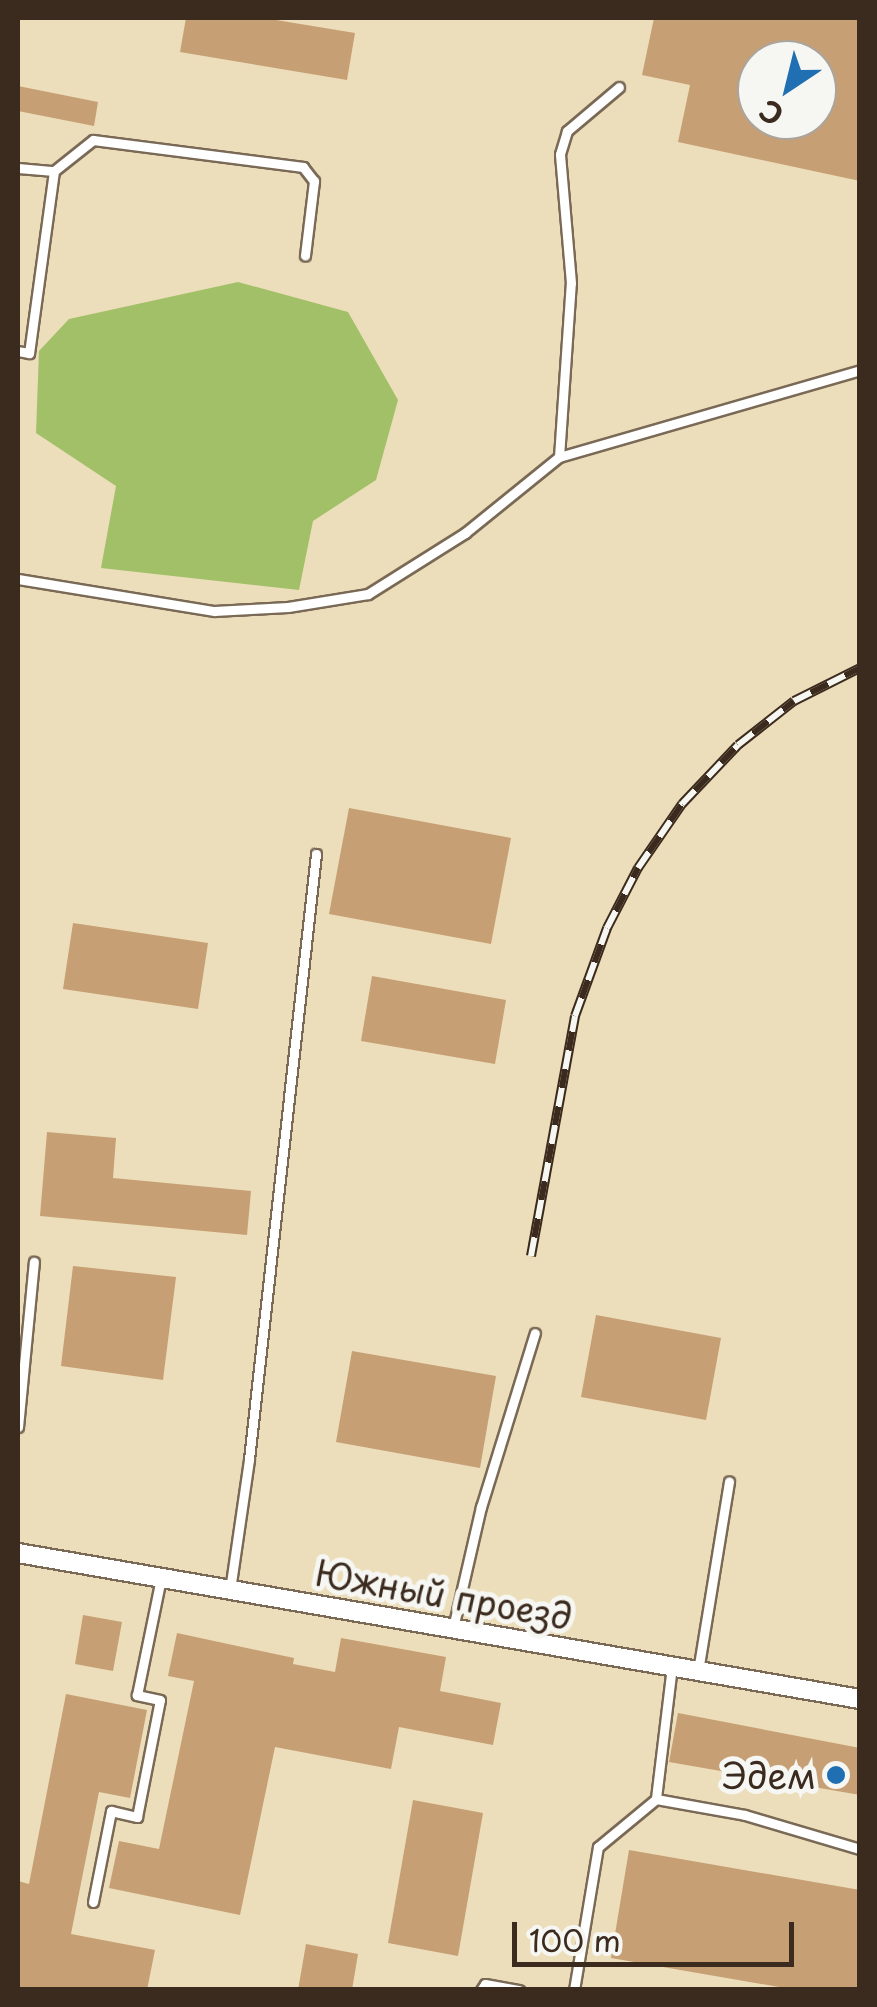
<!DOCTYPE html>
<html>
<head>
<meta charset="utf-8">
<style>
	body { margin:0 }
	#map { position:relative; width:877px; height:2007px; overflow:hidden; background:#ecdeba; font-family:"Playpen Sans",sans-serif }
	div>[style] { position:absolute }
	.green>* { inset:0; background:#a2c067 }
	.building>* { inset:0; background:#c79f74 }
	.roads { filter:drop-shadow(2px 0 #796955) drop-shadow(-2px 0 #796955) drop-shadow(0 2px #796955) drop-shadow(0 -2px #796955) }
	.service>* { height:9px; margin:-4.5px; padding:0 4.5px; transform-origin:4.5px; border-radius:4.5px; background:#fff }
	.minor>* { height:18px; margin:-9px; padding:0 9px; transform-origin:9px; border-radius:9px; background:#fff }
	.rail>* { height:10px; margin-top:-5px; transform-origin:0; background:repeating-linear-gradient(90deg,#f6f6f2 0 19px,#3b2a1e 0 38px); box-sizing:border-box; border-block:2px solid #3b2a1e }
	.dots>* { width:28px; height:28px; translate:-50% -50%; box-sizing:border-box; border:5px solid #f6f6f2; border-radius:50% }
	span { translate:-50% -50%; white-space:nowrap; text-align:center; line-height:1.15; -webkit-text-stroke:10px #f6f6f2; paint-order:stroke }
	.street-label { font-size:35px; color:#3b2a1e }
	.poi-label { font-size:35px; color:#3b2a1e }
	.right { translate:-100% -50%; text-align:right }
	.frame { position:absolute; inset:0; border:20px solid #3b2a1e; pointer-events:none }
	.north { position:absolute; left:737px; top:40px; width:100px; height:100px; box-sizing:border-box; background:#f6f6f2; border:2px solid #aba49d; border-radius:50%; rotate:215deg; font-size:28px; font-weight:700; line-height:40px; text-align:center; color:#3b2a1e }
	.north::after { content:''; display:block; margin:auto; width:35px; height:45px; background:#1f6fb2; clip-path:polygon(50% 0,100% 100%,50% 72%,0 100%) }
	.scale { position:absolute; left:512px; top:1922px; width:282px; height:45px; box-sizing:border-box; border:5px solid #3b2a1e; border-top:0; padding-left:12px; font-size:30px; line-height:35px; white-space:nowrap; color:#3b2a1e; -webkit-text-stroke:8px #f6f6f2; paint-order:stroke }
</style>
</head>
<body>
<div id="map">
	<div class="green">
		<div style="clip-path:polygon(238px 282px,348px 312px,398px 400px,376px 480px,313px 521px,299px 590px,101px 568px,116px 486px,36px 433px,39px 351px,69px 319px)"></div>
	</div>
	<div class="building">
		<div style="clip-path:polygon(186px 18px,264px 18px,355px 33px,347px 80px,180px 52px)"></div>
		<div style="clip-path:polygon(evenodd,654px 18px,860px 18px,860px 181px,678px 142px,690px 85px,642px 75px,654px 18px,757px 60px,817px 60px,817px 120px,757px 120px,757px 60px)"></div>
		<div style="clip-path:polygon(18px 86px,98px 102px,94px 126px,18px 111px)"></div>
		<div style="clip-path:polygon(349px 808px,511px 838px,491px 944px,329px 914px)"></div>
		<div style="clip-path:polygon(73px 923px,208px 943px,198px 1009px,63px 989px)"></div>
		<div style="clip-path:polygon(372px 976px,506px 1000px,495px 1064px,361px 1041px)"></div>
		<div style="clip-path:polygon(47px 1132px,116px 1138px,113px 1178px,251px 1191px,247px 1235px,40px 1216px)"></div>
		<div style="clip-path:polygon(73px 1266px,176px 1277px,163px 1380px,61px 1366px)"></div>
		<div style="clip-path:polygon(596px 1315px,721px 1338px,706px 1420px,581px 1397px)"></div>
		<div style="clip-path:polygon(352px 1351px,496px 1376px,480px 1468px,336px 1442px)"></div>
		<div style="clip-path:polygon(83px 1615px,122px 1622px,113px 1671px,75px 1664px)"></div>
		<div style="clip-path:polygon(177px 1633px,294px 1658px,293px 1664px,335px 1672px,341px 1638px,446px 1657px,440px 1691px,501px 1703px,493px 1745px,399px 1727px,391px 1769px,275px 1747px,240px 1915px,109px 1888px,119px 1841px,159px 1849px,194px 1681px,168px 1676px)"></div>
		<div style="clip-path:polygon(66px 1694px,147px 1710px,130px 1798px,99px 1792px,71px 1934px,155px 1950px,147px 1990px,18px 1990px,18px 1881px,29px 1884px)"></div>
		<div style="clip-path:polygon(678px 1713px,860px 1748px,860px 1795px,669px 1762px)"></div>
		<div style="clip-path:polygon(413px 1800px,483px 1813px,458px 1956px,388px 1943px)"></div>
		<div style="clip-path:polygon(629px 1850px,860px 1890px,860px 1990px,796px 1990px,611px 1958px)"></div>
		<div style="clip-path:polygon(306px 1944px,358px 1954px,352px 1990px,298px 1990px)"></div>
	</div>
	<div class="roads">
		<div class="service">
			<div style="left:18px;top:168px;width:36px;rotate:5deg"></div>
			<div style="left:54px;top:171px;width:184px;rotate:97.8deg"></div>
			<div style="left:29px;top:353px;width:11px;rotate:-170deg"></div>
			<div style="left:54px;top:171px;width:50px;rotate:-38.5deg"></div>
			<div style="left:93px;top:140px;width:212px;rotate:7.3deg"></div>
			<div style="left:303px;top:167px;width:18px;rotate:52deg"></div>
			<div style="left:314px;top:181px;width:75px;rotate:96.9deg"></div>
			<div style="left:559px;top:457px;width:174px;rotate:-86.1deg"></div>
			<div style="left:571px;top:283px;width:129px;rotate:-94.9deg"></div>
			<div style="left:560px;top:154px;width:24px;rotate:-73deg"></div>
			<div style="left:567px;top:131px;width:68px;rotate:-40.2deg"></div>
			<div style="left:18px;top:579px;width:199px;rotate:9.3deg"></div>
			<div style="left:214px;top:611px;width:74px;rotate:-3.1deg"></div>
			<div style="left:288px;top:607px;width:81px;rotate:-9.2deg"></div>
			<div style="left:368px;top:594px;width:115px;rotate:-32.2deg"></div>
			<div style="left:465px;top:533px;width:121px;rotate:-39deg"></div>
			<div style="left:559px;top:457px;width:313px;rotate:-16.1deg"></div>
			<div style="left:18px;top:1427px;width:166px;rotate:-84.5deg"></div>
			<div style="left:230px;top:1590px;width:132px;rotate:-81.7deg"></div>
			<div style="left:249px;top:1459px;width:609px;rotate:-83.68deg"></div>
			<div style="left:453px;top:1628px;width:124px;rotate:-77deg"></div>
			<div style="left:481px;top:1507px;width:182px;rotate:-72.8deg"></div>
			<div style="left:672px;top:1666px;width:134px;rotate:96.9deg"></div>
			<div style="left:656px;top:1799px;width:90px;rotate:10.2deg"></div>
			<div style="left:745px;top:1815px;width:120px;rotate:16.5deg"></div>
			<div style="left:698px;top:1671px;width:192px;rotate:-80.7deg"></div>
			<div style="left:93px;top:1902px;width:93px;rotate:-78.8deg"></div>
			<div style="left:111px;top:1811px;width:27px;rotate:13deg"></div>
			<div style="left:137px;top:1817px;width:119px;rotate:-78.9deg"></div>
			<div style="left:160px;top:1700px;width:24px;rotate:-168deg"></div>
			<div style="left:137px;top:1695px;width:119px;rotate:-78.4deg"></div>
			<div style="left:481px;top:1990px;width:7px;rotate:-56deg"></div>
			<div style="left:485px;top:1984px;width:35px;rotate:10deg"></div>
			<div style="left:574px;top:1990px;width:145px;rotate:-80.5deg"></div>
			<div style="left:598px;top:1847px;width:75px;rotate:-39.6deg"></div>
		</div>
		<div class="minor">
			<div style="left:18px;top:1553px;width:855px;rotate:9.84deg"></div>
		</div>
	</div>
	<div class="rail">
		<div style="left:531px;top:1256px;width:244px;rotate:-79.6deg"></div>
		<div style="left:575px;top:1016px;width:94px;rotate:-70deg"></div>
		<div style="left:607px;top:928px;width:68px;rotate:-62.7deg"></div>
		<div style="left:638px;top:868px;width:78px;rotate:-55.5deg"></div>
		<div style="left:682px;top:804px;width:81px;rotate:-46.5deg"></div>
		<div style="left:738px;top:745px;width:71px;rotate:-38.2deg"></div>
		<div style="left:794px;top:701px;width:74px;rotate:-26.6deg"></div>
	</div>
	<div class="dots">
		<div style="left:836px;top:1775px;background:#1f6fb2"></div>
	</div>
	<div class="street-label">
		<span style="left:444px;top:1594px;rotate:10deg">Южный проезд</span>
	</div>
	<div class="poi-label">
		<span class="right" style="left:816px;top:1775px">Эдем</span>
	</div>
	<div class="frame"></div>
	<div class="north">С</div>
	<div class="scale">100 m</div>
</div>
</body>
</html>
